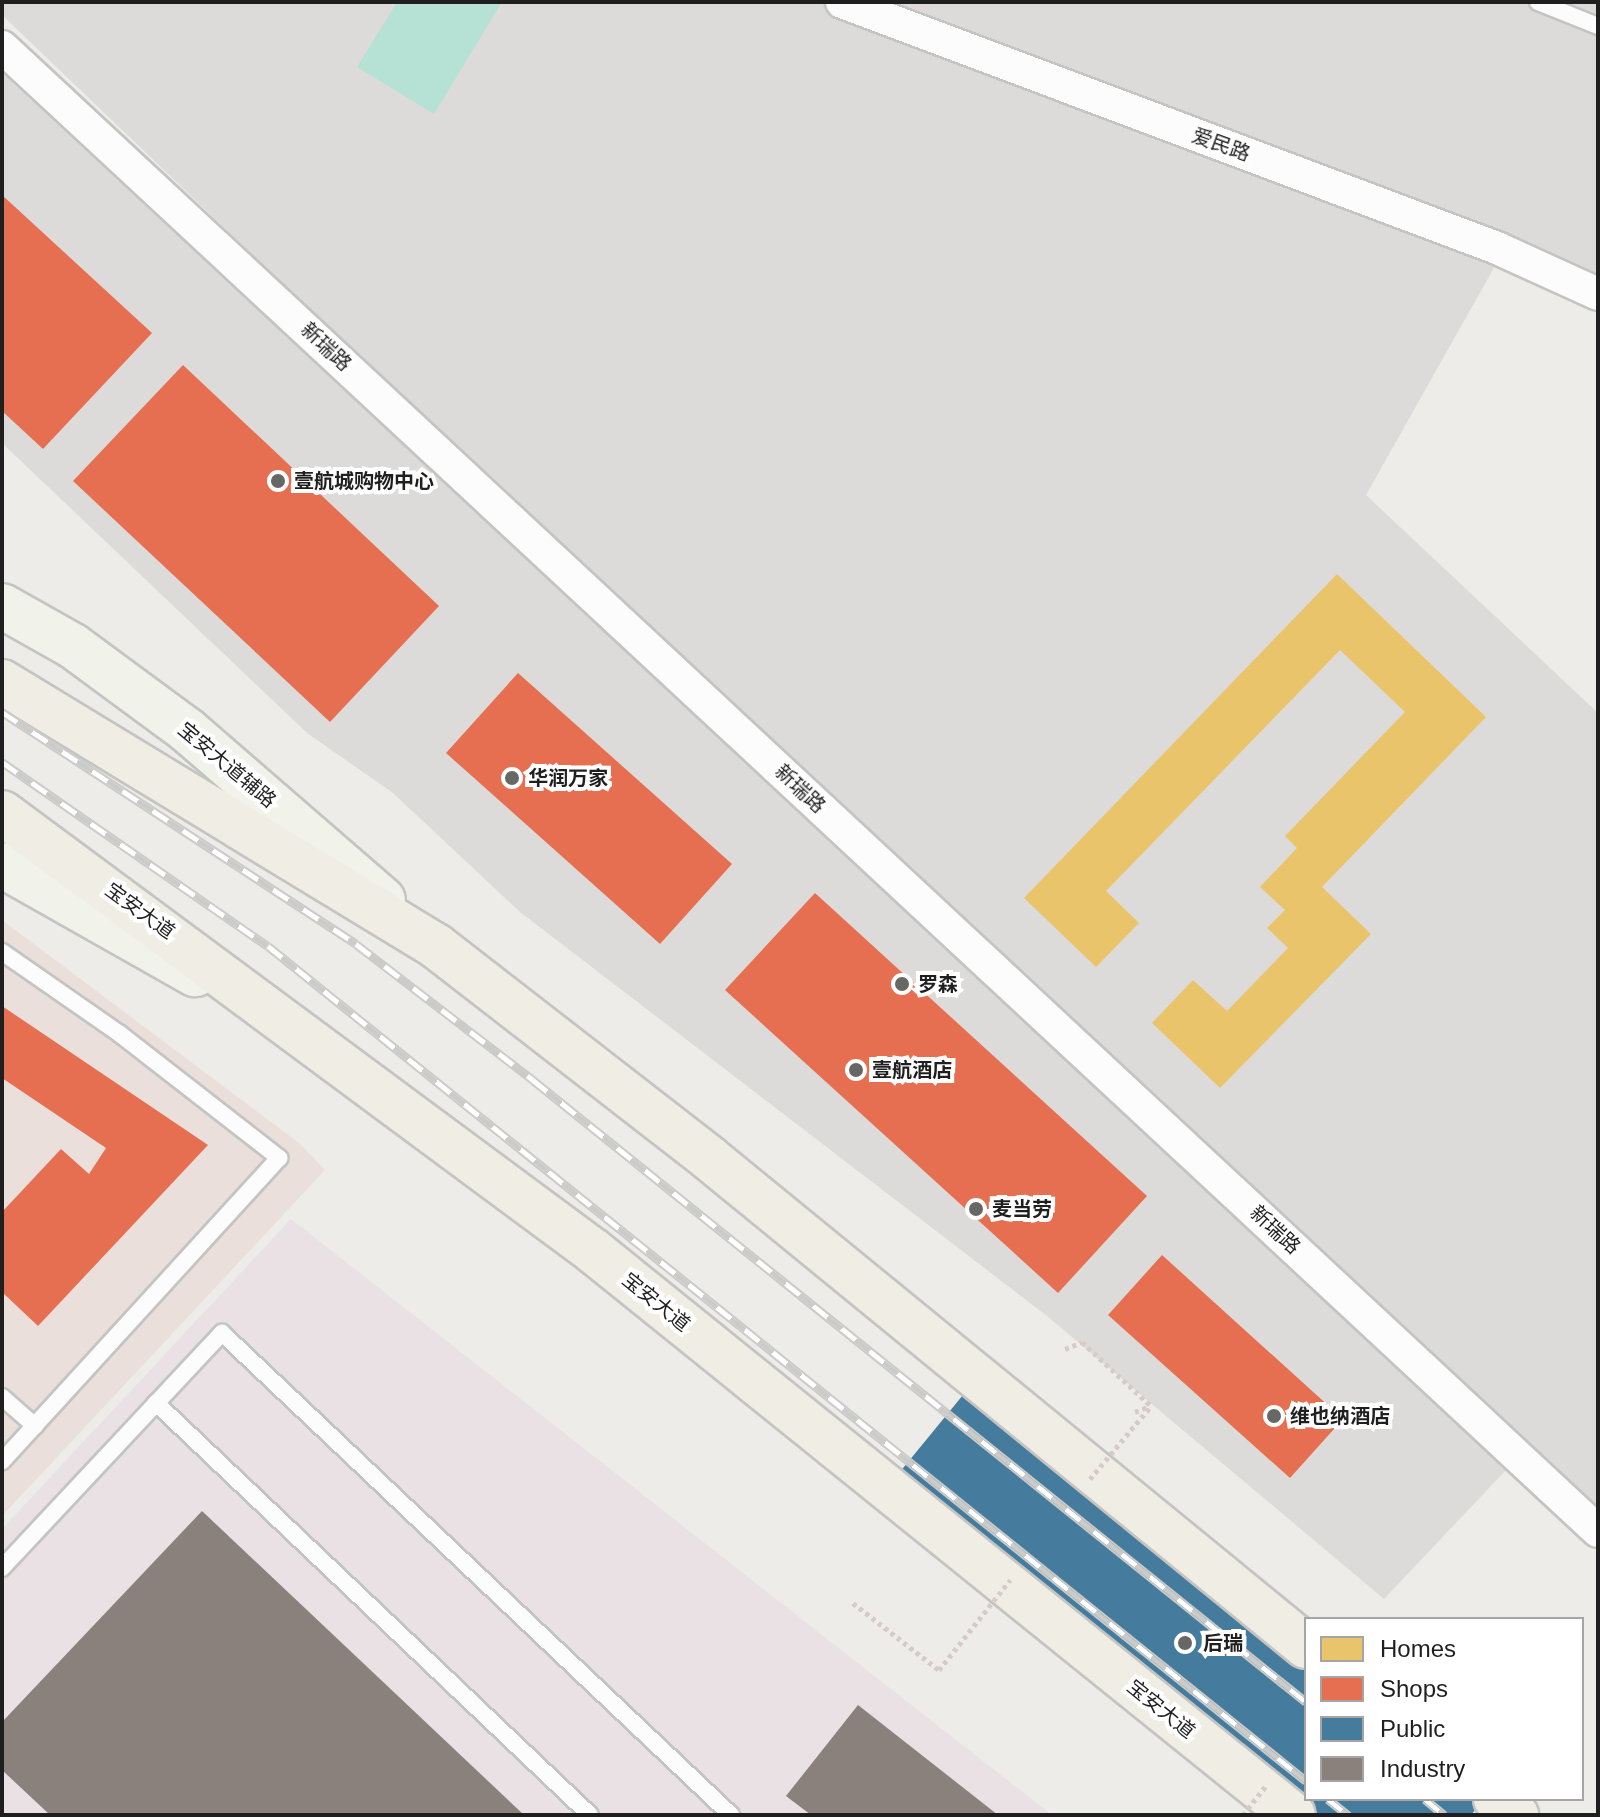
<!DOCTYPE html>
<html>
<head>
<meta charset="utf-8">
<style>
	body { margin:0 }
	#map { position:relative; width:1600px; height:1817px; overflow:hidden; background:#edece8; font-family:Arial,"Noto Sans SC",sans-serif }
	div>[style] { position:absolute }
	.residential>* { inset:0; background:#dcdbd9 }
	.commercial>* { inset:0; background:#eadfda }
	.industrial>* { inset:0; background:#eae1e5 }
	.pitch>* { inset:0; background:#b6e1d5 }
	.homes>* { inset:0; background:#e9c46a }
	.shops>* { inset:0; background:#e76f51 }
	.public>* { inset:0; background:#457b9d }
	.industry>* { inset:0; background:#8a817c }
	.path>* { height:5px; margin-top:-2.5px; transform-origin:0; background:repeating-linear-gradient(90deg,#d6cbc8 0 4px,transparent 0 8px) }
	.roads { filter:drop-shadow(2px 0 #c4c4c2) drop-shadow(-2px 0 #c4c4c2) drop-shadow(0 2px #c4c4c2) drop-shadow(0 -2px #c4c4c2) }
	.lane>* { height:16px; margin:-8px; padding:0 8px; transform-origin:8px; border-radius:8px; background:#fcfcfc }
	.street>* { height:32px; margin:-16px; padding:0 16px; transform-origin:16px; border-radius:16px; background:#fcfcfc }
	.secondary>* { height:44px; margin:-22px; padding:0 22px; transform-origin:22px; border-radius:22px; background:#f1f3eb }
	.primary>* { height:44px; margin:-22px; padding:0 22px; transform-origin:22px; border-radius:22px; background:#f0ede5 }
	.rail>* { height:9px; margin-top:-4.5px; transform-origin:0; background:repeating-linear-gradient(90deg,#fff 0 18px,#cbcbca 0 36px); box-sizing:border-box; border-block:2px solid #cbcbca }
	.path-bridge>* { height:5px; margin-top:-2.5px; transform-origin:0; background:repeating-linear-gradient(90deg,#d6cbc8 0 4px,transparent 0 8px) }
	.dots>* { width:22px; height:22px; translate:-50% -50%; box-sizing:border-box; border:4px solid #fff; border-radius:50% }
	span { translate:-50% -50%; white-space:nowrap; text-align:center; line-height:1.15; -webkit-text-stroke:8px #fff; paint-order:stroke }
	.street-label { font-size:20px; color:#1f1f1f }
	.poi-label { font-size:20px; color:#1f1f1f; font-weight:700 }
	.left { translate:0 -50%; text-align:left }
	.frame { position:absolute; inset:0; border:4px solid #1f1f1f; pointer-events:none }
	.legend { position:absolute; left:1304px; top:1617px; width:280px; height:184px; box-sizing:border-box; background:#fff; border:2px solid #a5a5a5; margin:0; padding:10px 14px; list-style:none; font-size:24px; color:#1f1f1f }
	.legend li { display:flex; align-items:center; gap:16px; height:40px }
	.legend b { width:40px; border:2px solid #a5a5a5 }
</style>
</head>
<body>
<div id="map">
	<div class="residential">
		<div style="clip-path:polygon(2px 2px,1598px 2px,1598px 312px,1495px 266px,1366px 495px,1598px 713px,1598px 1543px,2px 15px)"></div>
		<div style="clip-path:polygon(2px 73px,1507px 1469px,1384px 1599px,1047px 1316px,520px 912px,393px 793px,307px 733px,2px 443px)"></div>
	</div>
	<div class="commercial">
		<div style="clip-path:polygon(2px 920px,299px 1143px,325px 1170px,2px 1516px)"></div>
	</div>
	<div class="industrial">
		<div style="clip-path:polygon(291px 1219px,1052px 1815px,2px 1815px,2px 1529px)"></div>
	</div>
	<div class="pitch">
		<div style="clip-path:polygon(397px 2px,502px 2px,434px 114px,357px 67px)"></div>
	</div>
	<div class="homes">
		<div style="clip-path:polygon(1337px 574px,1486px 717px,1322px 887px,1371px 934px,1220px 1088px,1152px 1023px,1193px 980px,1227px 1011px,1288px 948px,1267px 928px,1285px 910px,1260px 887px,1297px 848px,1285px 836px,1405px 712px,1340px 650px,1106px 891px,1139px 923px,1096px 967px,1024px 898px)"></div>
	</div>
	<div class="shops">
		<div style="clip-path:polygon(2px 195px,152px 333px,43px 449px,2px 411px)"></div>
		<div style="clip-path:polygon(183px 365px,439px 606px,330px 722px,73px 481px)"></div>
		<div style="clip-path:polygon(518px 673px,732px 864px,660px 944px,446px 753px)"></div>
		<div style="clip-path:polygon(815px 893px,1147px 1196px,1058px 1293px,725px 990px)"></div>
		<div style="clip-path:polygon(2px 1006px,208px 1145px,38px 1326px,2px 1292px,2px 1212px,61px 1149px,89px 1174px,106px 1148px,2px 1078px)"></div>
		<div style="clip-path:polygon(1162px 1255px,1343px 1419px,1290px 1478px,1108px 1315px)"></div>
	</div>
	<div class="public">
		<div style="clip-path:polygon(972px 1384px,1306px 1652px,1306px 1799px,1484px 1799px,1471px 1815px,1302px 1815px,890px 1484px)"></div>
	</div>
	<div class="industry">
		<div style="clip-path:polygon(202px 1511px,524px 1815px,50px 1815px,2px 1770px,2px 1722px)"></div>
		<div style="clip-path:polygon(858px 1705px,998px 1815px,811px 1815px,786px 1796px)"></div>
	</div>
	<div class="path">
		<div style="left:1065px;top:1349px;width:18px;rotate:-22deg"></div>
		<div style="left:1082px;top:1342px;width:94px;rotate:42.8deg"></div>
		<div style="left:1135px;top:1412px;width:16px;rotate:-22deg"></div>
		<div style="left:853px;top:1603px;width:109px;rotate:37.9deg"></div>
		<div style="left:1402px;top:1619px;width:6px"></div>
	</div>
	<div class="roads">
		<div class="lane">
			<div style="left:1538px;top:2px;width:65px;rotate:21.8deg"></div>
			<div style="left:2px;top:952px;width:144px;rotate:34.8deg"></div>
			<div style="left:120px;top:1034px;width:202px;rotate:37.9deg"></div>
			<div style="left:279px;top:1158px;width:411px;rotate:132.4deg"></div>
			<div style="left:2px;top:1397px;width:44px;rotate:41.3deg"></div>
			<div style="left:156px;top:1403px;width:598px;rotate:43.51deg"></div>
			<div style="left:2px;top:1568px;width:322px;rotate:-46.9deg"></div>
			<div style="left:222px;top:1333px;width:701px;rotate:43.44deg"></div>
		</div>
		<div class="street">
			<div style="left:842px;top:2px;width:700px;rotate:20.58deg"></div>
			<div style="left:1497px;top:248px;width:111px;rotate:24.5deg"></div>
			<div style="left:2px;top:47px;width:2179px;rotate:42.92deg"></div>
		</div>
		<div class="secondary">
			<div style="left:2px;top:606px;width:81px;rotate:29.4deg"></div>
			<div style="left:73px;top:646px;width:142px;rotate:36.4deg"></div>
			<div style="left:187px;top:730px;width:259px;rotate:40.9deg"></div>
			<div style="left:2px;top:865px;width:222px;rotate:29.5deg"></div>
		</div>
		<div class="primary">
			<div style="left:2px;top:682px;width:508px;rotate:31.31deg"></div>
			<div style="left:436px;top:946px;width:346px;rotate:37.8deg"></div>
			<div style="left:709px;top:1158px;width:771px;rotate:39.26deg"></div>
			<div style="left:2px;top:813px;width:734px;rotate:36.53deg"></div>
			<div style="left:592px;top:1250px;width:900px;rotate:38.87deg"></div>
			<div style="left:1496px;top:1799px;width:26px;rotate:39deg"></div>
		</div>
	</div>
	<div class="rail">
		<div style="left:2px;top:712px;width:423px;rotate:33.2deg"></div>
		<div style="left:356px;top:944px;width:223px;rotate:37.5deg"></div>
		<div style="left:533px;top:1080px;width:992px;rotate:38.82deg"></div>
		<div style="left:2px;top:762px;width:323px;rotate:34.7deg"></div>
		<div style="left:268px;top:946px;width:1332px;rotate:38.81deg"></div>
		<div style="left:1328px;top:1799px;width:26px;rotate:39deg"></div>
		<div style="left:1425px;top:1799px;width:25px;rotate:40deg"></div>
	</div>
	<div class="path-bridge">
		<div style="left:1090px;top:1479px;width:95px;rotate:-50.1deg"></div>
		<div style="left:939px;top:1670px;width:115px;rotate:-51.7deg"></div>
		<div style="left:1243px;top:1815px;width:37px;rotate:-52deg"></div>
	</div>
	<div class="dots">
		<div style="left:278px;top:481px;background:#676765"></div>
		<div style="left:512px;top:778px;background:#676765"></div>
		<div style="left:902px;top:984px;background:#676765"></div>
		<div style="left:856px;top:1070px;background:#676765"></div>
		<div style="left:976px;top:1209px;background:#676765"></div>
		<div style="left:1274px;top:1416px;background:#676765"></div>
		<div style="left:1185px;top:1643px;background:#676765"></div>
	</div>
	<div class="street-label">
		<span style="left:1221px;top:145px;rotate:20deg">爱民路</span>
		<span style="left:326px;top:347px;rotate:43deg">新瑞路</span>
		<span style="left:227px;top:765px;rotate:40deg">宝安大道辅路</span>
		<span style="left:800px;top:789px;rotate:43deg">新瑞路</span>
		<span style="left:140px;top:911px;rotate:36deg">宝安大道</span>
		<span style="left:1275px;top:1230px;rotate:43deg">新瑞路</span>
		<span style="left:656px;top:1302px;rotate:39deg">宝安大道</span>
		<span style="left:1161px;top:1709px;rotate:39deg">宝安大道</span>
	</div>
	<div class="poi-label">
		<span class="left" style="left:294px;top:481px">壹航城购物中心</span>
		<span class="left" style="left:528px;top:778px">华润万家</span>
		<span class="left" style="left:918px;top:984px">罗森</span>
		<span class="left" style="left:872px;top:1070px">壹航酒店</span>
		<span class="left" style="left:992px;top:1209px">麦当劳</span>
		<span class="left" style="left:1290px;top:1416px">维也纳酒店</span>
		<span class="left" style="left:1203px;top:1643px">后瑞</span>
	</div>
	<div class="frame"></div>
	<ul class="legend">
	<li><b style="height:22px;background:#e9c46a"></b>Homes</li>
	<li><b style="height:22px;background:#e76f51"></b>Shops</li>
	<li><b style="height:22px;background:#457b9d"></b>Public</li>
	<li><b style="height:22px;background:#8a817c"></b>Industry</li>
	</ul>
</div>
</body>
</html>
